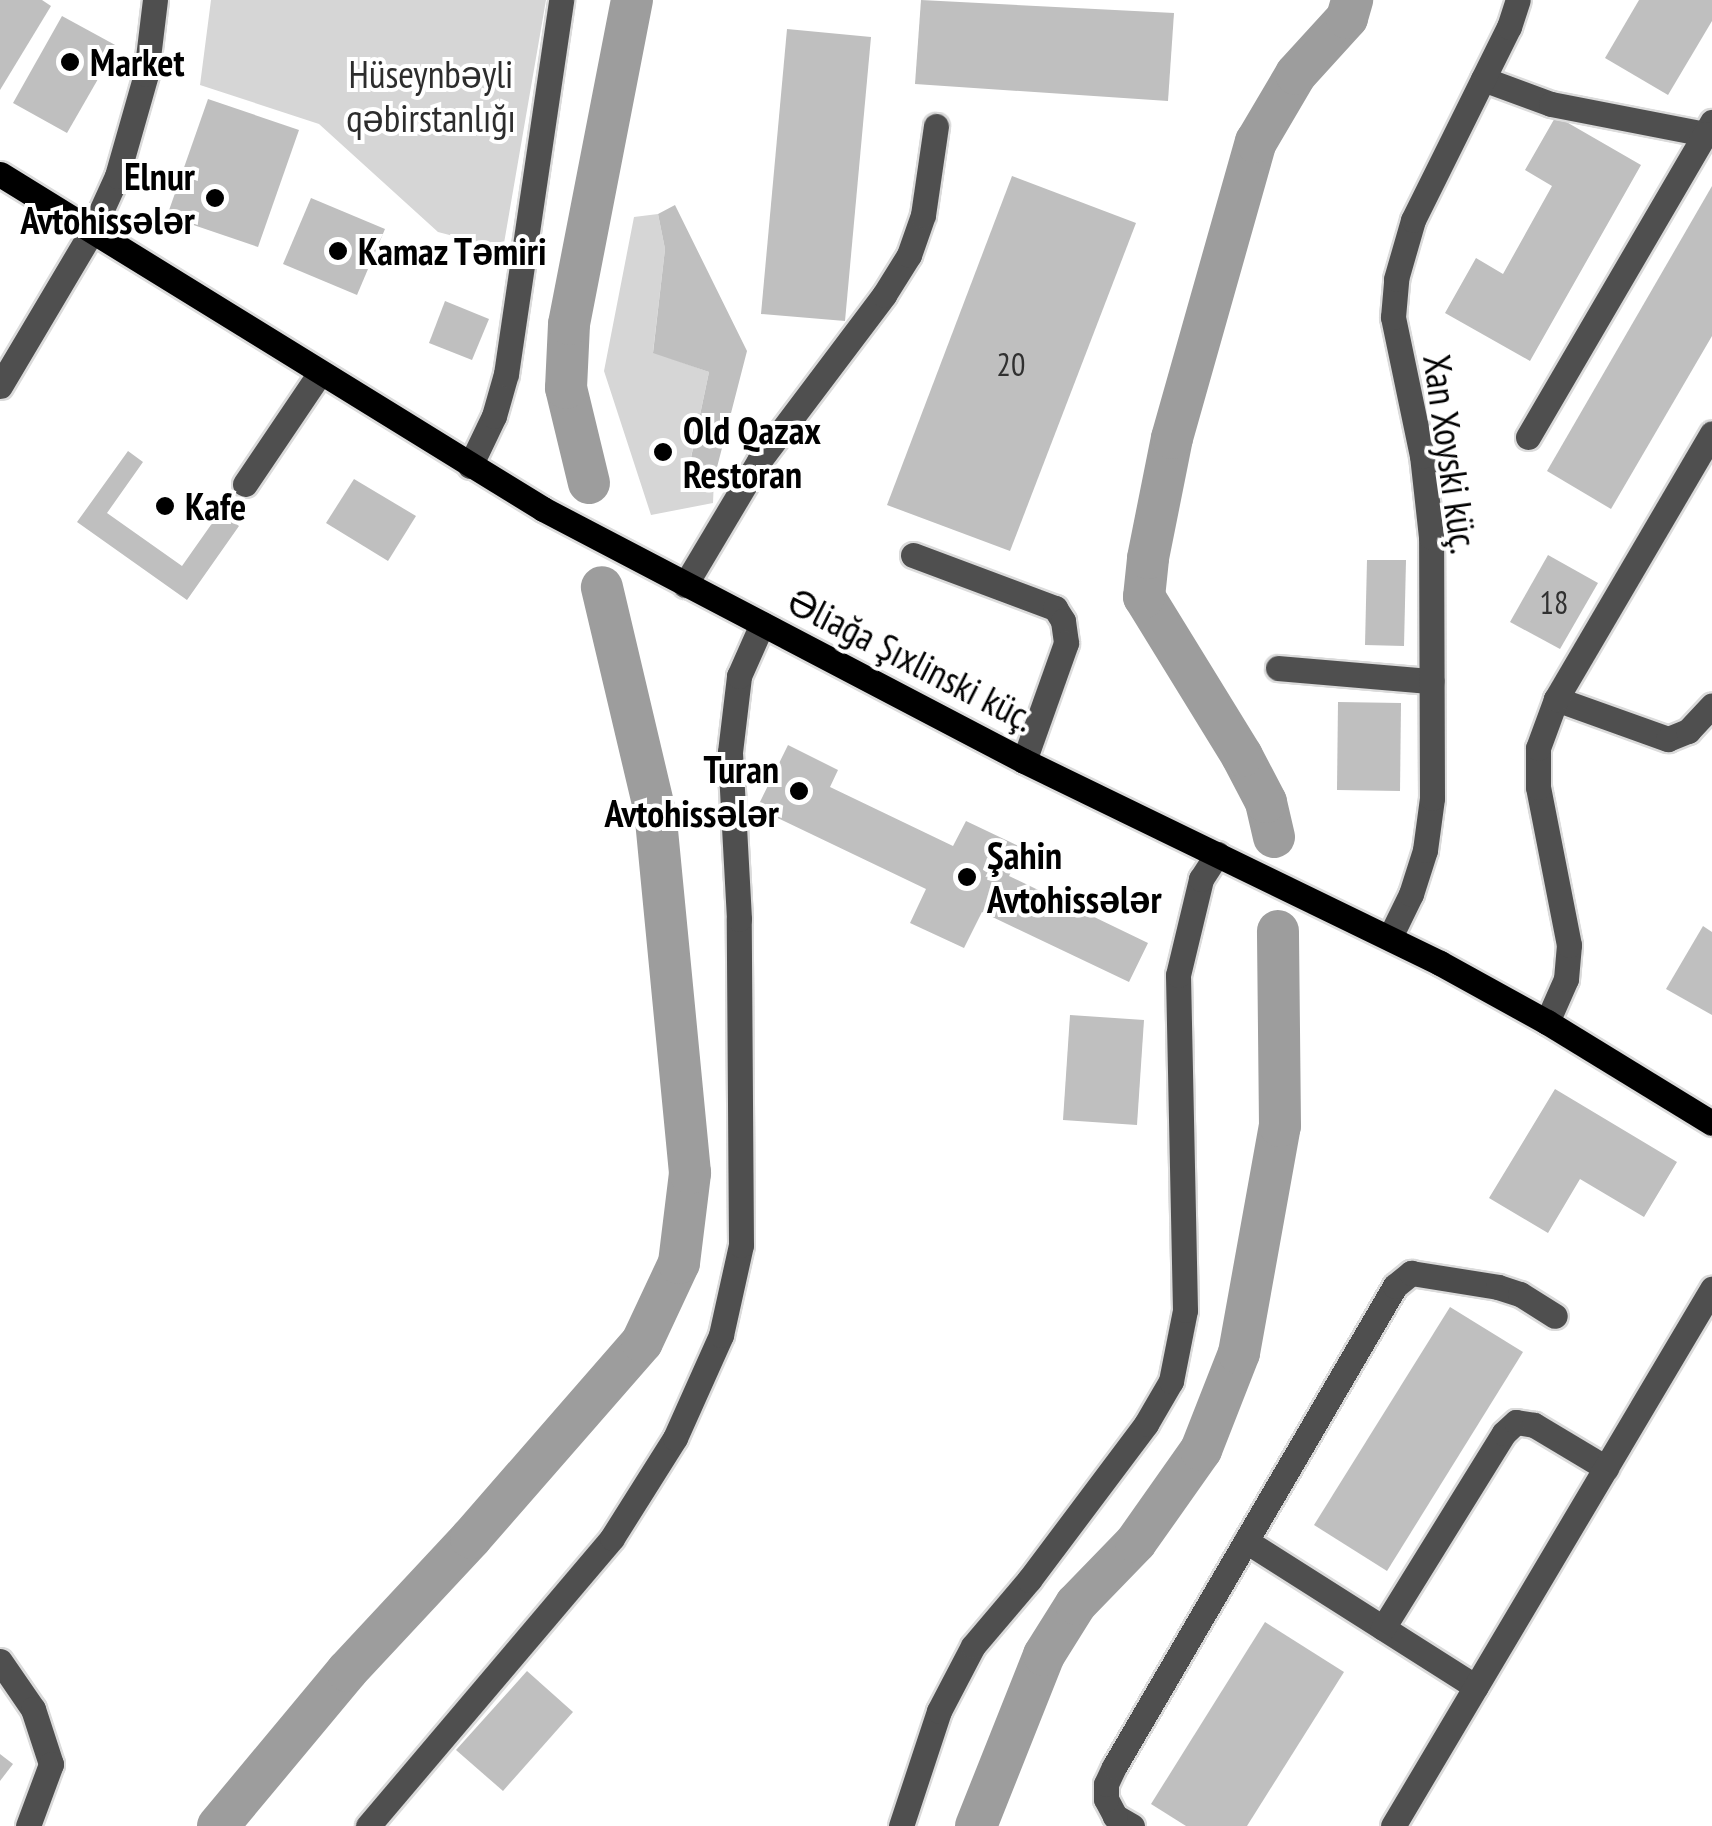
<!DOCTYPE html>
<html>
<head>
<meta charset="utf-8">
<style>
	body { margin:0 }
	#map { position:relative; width:1712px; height:1826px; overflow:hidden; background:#fff; font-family:"PT Sans Narrow",sans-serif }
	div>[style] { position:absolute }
	.green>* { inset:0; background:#d6d6d6 }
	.canal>* { height:42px; margin:-21px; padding:0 21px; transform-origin:21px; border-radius:21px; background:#9d9d9d }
	.building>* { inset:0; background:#bfbfbf }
	.roads { filter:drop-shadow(2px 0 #dbdbdb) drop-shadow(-2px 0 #dbdbdb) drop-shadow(0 2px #dbdbdb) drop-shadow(0 -2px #dbdbdb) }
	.minor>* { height:25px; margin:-12.5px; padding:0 12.5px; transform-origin:12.5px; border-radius:12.5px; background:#4f4f4f }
	.major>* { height:25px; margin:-12.5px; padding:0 12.5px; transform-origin:12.5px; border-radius:12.5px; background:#000 }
	.dots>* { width:28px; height:28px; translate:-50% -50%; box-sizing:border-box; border:5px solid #fff; border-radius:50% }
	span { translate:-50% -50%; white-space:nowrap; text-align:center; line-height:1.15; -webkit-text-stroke:8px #fff; paint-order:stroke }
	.number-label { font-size:32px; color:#303030 }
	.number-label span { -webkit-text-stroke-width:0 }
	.poi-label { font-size:38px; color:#000; font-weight:700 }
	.left { translate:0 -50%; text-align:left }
	.right { translate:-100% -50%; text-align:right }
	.park-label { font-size:38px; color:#2d2d2d }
	.street-label { font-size:38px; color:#000 }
</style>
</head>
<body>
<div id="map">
	<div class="green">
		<div style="clip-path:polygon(211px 0,546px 0,503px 249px,438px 232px,319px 124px,200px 85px)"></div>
		<div style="clip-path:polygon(658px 214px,665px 249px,653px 352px,709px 372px,688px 471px,714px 479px,713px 503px,651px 515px,604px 371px,634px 217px)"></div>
	</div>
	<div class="canal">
		<div style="left:589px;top:483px;width:98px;rotate:-103.6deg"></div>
		<div style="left:566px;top:388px;width:64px;rotate:-87.3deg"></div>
		<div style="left:569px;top:324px;width:330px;rotate:-79deg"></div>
		<div style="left:1274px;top:837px;width:36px;rotate:-103deg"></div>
		<div style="left:1266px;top:802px;width:52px;rotate:-117.6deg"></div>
		<div style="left:1242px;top:756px;width:187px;rotate:-121.6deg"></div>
		<div style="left:1144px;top:597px;width:39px;rotate:-84deg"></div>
		<div style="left:1148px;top:558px;width:122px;rotate:-78.7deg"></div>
		<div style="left:1172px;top:438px;width:308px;rotate:-74.2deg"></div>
		<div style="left:1256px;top:142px;width:79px;rotate:-59.5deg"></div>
		<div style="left:1296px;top:74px;width:76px;rotate:-47.7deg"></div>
		<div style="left:1347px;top:18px;width:19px;rotate:-74deg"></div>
		<div style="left:218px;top:1826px;width:202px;rotate:-50.2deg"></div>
		<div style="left:347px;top:1671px;width:182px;rotate:-47deg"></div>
		<div style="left:471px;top:1538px;width:260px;rotate:-48.9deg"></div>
		<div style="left:642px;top:1342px;width:87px;rotate:-64.9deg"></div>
		<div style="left:679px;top:1263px;width:91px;rotate:-83deg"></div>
		<div style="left:690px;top:1173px;width:363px;rotate:-95.5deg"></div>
		<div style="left:655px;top:812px;width:231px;rotate:-103.3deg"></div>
		<div style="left:976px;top:1826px;width:184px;rotate:-68.3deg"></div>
		<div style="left:1044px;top:1655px;width:60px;rotate:-57.9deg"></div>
		<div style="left:1076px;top:1604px;width:86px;rotate:-45.9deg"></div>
		<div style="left:1136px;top:1542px;width:113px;rotate:-54.8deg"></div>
		<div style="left:1201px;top:1450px;width:104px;rotate:-68.6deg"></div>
		<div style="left:1239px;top:1353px;width:231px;rotate:-79.8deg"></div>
		<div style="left:1280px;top:1126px;width:195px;rotate:-90.6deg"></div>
	</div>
	<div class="building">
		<div style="clip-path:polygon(0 0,42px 0,51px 6px,0 90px)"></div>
		<div style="clip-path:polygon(921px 0,1174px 13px,1168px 101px,915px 84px)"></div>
		<div style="clip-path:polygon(1639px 0,1712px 0,1712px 21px,1668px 95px,1605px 58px)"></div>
		<div style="clip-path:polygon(62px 16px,117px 46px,67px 133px,13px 103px)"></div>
		<div style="clip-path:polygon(787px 29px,871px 37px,845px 321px,761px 314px)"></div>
		<div style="clip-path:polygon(208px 99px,299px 130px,258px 247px,167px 216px)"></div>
		<div style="clip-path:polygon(1556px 116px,1641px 165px,1530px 361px,1445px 313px,1476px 258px,1503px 274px,1552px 186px,1525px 170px)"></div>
		<div style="clip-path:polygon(1012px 176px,1136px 223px,1010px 551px,887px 505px)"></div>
		<div style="clip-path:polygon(1712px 186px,1712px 336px,1611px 509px,1547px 471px)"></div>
		<div style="clip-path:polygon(311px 198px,385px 229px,357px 295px,283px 264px)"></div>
		<div style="clip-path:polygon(675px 205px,747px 351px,714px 479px,688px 472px,709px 372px,653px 353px,665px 249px,658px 214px)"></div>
		<div style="clip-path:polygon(445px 301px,489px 319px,472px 360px,429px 343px)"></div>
		<div style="clip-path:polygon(128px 451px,143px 462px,107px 513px,182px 566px,220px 512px,239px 526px,187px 600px,77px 522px)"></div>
		<div style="clip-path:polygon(354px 479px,416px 516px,388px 561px,326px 523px)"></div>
		<div style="clip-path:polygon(1548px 555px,1598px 583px,1560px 649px,1510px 622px)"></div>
		<div style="clip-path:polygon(1367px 560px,1406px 560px,1404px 646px,1365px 645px)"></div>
		<div style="clip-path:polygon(1338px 702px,1401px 703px,1400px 791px,1337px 790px)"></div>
		<div style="clip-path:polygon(788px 745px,838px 770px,830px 787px,953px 846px,966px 821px,1023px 848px,1009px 876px,1148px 943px,1129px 982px,982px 912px,964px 948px,910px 923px,926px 889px,757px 808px)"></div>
		<div style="clip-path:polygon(1703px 926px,1712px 932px,1712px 1015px,1666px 989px)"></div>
		<div style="clip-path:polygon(1070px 1015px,1144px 1020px,1137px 1125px,1063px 1120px)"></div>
		<div style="clip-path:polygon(1555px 1089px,1677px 1162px,1644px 1217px,1580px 1179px,1548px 1233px,1489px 1198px)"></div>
		<div style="clip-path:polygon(1450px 1307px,1523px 1352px,1387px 1571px,1314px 1525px)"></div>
		<div style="clip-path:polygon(1265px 1622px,1344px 1672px,1247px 1826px,1186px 1826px,1151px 1804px)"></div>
		<div style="clip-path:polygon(527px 1671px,573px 1712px,503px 1791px,456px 1750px)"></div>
		<div style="clip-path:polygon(0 1754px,13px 1764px,0 1781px)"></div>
	</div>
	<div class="roads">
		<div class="minor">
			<div style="left:1483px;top:79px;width:72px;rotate:20.2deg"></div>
			<div style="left:1551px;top:104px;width:157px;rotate:11deg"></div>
			<div style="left:1705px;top:134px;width:14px;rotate:-60deg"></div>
			<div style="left:0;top:386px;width:180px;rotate:-59.3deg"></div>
			<div style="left:92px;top:231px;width:60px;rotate:-65.6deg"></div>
			<div style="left:117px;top:176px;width:106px;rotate:-74.1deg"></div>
			<div style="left:146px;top:74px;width:75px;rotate:-83.1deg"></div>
			<div style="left:1528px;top:437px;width:351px;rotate:-59.7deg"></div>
			<div style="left:470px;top:466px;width:55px;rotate:-64.4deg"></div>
			<div style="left:494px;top:416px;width:44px;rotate:-74.1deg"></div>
			<div style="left:506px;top:374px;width:378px;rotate:-81.6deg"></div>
			<div style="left:245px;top:484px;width:134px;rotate:-56deg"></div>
			<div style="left:913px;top:555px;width:152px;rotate:20.5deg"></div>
			<div style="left:1055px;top:608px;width:15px;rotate:58deg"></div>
			<div style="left:1063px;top:621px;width:22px;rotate:82deg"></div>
			<div style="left:1066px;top:643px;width:125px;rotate:109.6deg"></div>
			<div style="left:685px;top:585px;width:144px;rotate:-59.2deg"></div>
			<div style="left:759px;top:461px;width:208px;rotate:-53deg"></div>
			<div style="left:884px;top:295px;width:47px;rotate:-58deg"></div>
			<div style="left:909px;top:255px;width:42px;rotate:-70.7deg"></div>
			<div style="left:923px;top:215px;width:90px;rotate:-81.7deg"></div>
			<div style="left:1278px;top:668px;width:154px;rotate:4.9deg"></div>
			<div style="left:1556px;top:699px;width:119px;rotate:19.7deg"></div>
			<div style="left:1668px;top:739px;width:22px;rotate:-22deg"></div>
			<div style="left:1688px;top:731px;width:35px;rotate:-47deg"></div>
			<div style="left:1390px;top:937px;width:48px;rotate:-64deg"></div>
			<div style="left:1411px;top:894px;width:46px;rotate:-72.3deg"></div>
			<div style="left:1425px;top:850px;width:52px;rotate:-82.3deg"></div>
			<div style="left:1432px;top:798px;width:261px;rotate:-90.2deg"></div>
			<div style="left:1431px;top:537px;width:81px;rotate:-96.3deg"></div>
			<div style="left:1422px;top:456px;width:142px;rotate:-101.8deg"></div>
			<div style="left:1393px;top:317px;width:38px;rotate:-85deg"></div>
			<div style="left:1396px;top:279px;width:61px;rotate:-73.9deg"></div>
			<div style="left:1413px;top:220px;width:216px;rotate:-63.6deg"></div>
			<div style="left:1509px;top:27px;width:28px;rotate:-72deg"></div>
			<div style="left:1547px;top:1022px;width:47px;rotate:-66.2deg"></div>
			<div style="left:1566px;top:979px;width:34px;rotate:-85deg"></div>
			<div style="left:1569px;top:945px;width:161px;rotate:-101.1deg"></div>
			<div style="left:1538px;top:787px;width:39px;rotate:-90deg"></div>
			<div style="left:1538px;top:748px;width:52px;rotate:-69.8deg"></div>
			<div style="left:1556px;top:699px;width:308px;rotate:-59.6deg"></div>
			<div style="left:1246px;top:1541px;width:272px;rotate:32.4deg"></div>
			<div style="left:1383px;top:1628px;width:229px;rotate:-58.2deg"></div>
			<div style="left:1504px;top:1433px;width:16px;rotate:-43deg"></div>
			<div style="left:1516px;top:1422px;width:18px;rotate:9deg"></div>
			<div style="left:1534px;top:1425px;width:84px;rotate:30.8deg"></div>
			<div style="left:0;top:1661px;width:58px;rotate:55.5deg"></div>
			<div style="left:33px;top:1709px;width:58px;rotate:71.9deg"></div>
			<div style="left:51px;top:1764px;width:66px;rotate:110.4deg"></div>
			<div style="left:368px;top:1826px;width:377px;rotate:-49.7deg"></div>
			<div style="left:612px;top:1538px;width:118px;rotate:-57.8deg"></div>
			<div style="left:675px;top:1438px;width:113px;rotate:-65.9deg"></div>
			<div style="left:721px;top:1335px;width:92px;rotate:-77.5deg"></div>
			<div style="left:741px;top:1245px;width:326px;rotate:-90.4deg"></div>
			<div style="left:739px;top:919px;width:167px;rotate:-93.1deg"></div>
			<div style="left:730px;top:752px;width:77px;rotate:-83.2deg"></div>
			<div style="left:739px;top:676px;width:57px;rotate:-66.1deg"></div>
			<div style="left:901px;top:1826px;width:121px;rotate:-71.7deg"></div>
			<div style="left:939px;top:1711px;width:73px;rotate:-62.4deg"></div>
			<div style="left:973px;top:1646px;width:87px;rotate:-49.7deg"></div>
			<div style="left:1029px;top:1580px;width:195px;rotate:-53.1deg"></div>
			<div style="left:1146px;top:1424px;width:50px;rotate:-59.8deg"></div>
			<div style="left:1171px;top:1381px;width:72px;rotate:-78.8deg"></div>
			<div style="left:1185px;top:1310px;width:335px;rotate:-91.2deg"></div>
			<div style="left:1178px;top:975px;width:99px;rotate:-76.5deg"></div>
			<div style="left:1201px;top:879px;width:30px;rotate:-57deg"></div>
			<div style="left:1132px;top:1826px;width:20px;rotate:-150deg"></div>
			<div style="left:1115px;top:1816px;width:19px;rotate:-118deg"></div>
			<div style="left:1106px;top:1799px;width:15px;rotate:-90deg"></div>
			<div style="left:1106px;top:1784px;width:19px;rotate:-65deg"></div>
			<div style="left:1114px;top:1767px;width:557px;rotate:-59.71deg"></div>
			<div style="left:1395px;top:1286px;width:21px;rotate:-39deg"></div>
			<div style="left:1411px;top:1273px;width:88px;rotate:9.1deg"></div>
			<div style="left:1498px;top:1287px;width:23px;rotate:18deg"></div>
			<div style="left:1520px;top:1294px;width:41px;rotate:32.2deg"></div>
			<div style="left:1393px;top:1826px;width:625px;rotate:-59.29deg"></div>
		</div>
		<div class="major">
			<div style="left:0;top:174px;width:638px;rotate:31.67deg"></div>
			<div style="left:543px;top:509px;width:543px;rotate:27.65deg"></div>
			<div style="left:1024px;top:761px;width:462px;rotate:25.9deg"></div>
			<div style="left:1440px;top:963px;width:122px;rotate:28.9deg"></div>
			<div style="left:1547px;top:1022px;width:193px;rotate:31.5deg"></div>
		</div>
	</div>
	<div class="dots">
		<div style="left:70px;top:62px;background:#000"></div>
		<div style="left:215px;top:198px;background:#000"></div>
		<div style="left:338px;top:251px;background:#000"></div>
		<div style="left:663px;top:452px;background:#000"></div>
		<div style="left:165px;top:506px;background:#000"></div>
		<div style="left:799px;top:791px;background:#000"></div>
		<div style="left:967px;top:877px;background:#000"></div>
	</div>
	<div class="number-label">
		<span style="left:1011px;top:364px">20</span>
		<span style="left:1554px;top:602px">18</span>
	</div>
	<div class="poi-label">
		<span class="left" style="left:90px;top:62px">Market</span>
		<span class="right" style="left:195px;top:198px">Elnur<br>Avtohissələr</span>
		<span class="left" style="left:358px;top:251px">Kamaz Təmiri</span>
		<span class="left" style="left:683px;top:452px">Old Qazax<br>Restoran</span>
		<span class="left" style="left:185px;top:506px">Kafe</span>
		<span class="right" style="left:779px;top:791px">Turan<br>Avtohissələr</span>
		<span class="left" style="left:987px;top:877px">Şahin<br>Avtohissələr</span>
	</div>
	<div class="park-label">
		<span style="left:431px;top:96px">Hüseynbəyli<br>qəbirstanlığı</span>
	</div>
	<div class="street-label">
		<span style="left:1451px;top:454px;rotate:82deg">Xan Xoyski küç.</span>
		<span style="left:911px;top:659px;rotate:27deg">Əliağa Şıxlinski küç.</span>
	</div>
</div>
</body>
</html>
